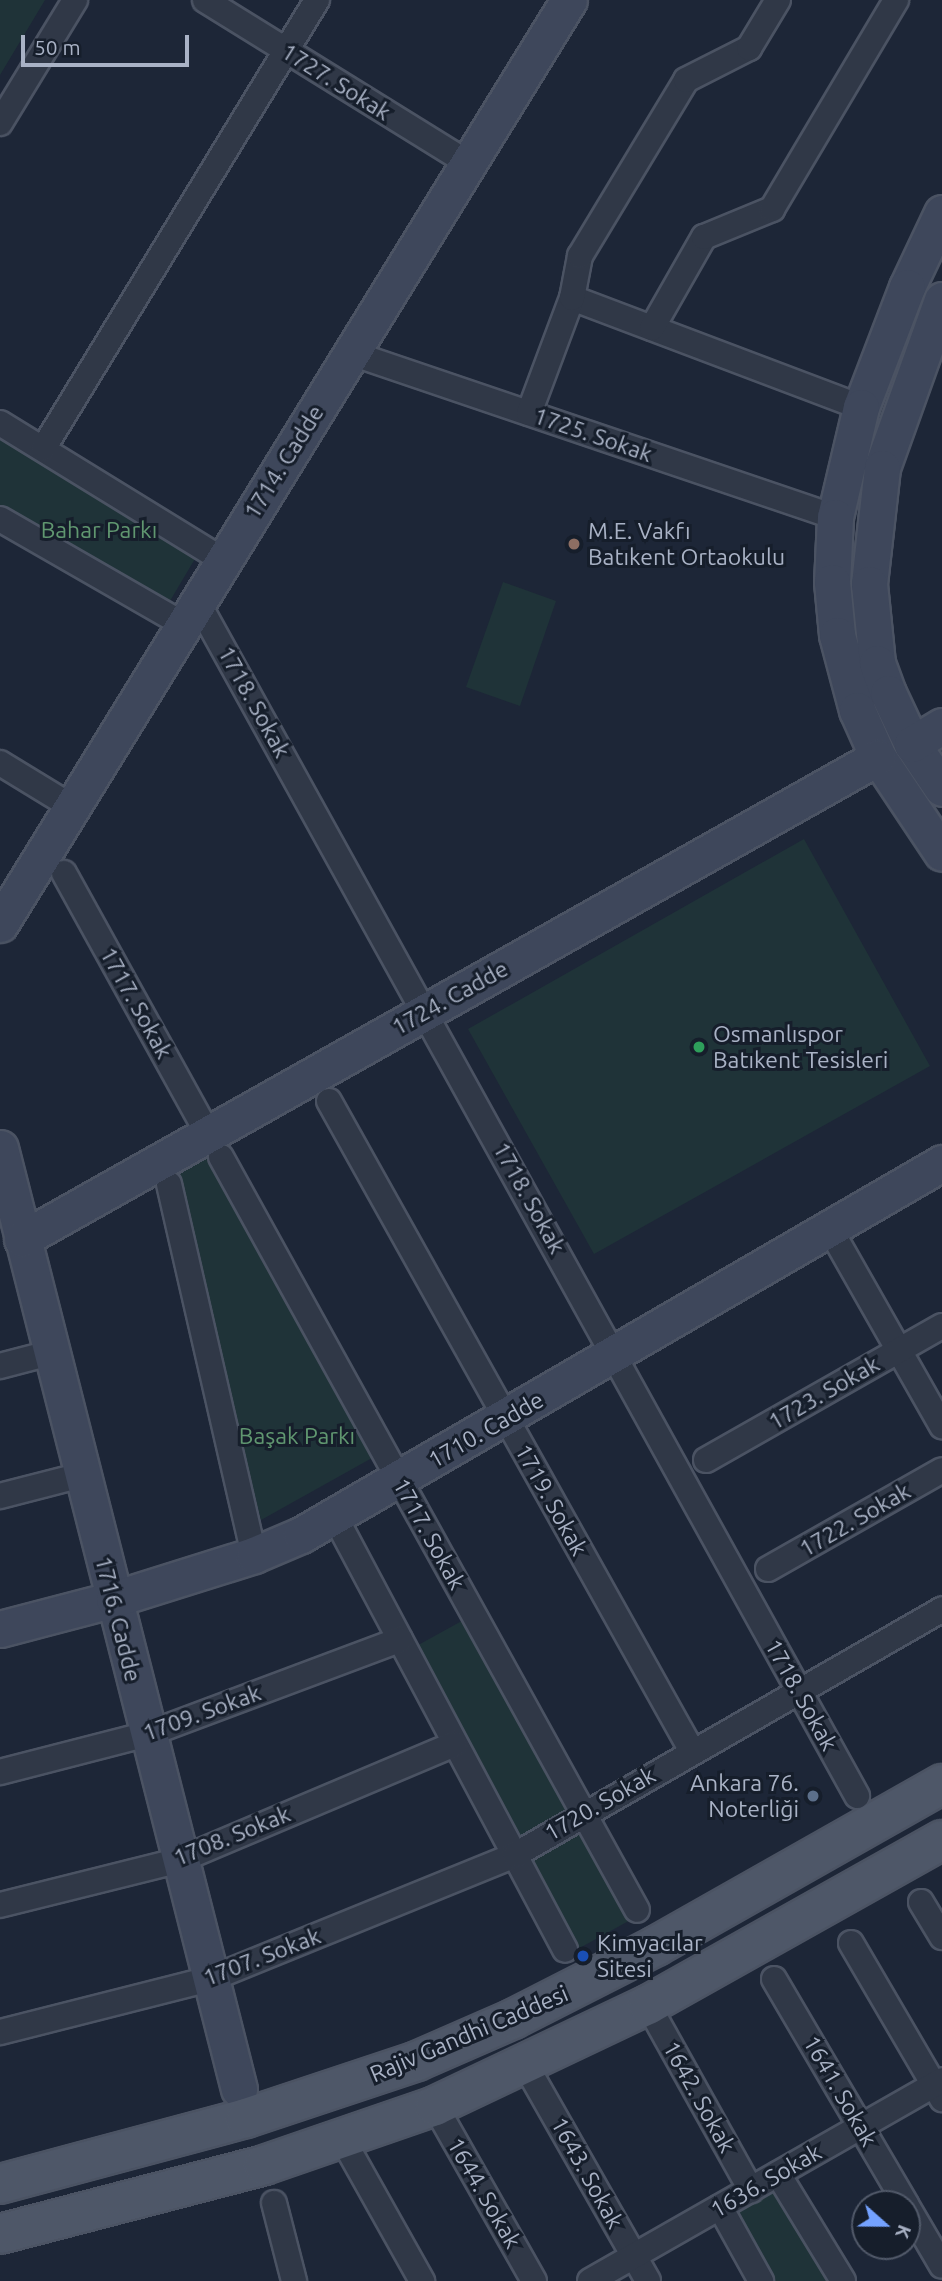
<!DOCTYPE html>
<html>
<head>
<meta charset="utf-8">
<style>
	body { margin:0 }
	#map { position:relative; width:942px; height:2281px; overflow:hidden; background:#1d2637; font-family:Ubuntu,sans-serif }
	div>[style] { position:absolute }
	.green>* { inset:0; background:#1f3338 }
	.roads { filter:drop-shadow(2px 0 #4b5363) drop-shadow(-2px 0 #4b5363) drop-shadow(0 2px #4b5363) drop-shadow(0 -2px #4b5363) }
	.street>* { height:24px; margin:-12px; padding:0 12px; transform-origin:12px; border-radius:12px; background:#303847 }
	.secondary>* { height:35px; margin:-17.5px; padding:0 17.5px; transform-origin:17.5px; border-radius:17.5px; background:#3e475b }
	.primary>* { height:38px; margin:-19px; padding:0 19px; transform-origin:19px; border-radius:19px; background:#4e5768 }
	.dots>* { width:19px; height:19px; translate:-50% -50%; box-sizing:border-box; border:4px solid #161e2b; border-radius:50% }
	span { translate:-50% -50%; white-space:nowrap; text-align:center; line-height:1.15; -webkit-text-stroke:6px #161e2b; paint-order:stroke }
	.street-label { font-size:23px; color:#a9b2c5 }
	.park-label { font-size:23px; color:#609770 }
	.poi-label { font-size:23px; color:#a9b2c5 }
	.left { translate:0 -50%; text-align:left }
	.right { translate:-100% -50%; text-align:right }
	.north { position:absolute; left:851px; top:2190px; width:70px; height:70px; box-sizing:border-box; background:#161e2b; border:2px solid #515969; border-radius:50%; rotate:111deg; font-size:19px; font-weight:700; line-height:28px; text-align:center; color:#a9b2c5 }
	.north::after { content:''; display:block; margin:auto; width:24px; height:32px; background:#74a2ff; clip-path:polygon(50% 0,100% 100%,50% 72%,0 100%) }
	.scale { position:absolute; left:21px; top:35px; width:168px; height:32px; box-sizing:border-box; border:4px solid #a9b2c5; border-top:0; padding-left:9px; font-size:21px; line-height:24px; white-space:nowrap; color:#a9b2c5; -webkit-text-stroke:5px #161e2b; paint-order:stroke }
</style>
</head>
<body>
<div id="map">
	<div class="green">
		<div style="clip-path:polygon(0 0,45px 0,0 75px)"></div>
		<div style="clip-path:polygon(0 435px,199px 552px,167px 606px,0 508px)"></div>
		<div style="clip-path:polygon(503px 582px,556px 601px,520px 706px,466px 687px)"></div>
		<div style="clip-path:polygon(804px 839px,930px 1066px,594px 1254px,468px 1029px)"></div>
		<div style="clip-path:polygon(209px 1155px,372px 1458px,261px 1520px,173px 1175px)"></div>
		<div style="clip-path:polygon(469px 1617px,634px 1918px,576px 1950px,411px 1649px)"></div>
		<div style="clip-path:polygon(776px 2184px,835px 2281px,767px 2281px,729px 2212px)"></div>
	</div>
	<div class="roads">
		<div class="street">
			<div style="left:205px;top:0;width:309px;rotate:31.8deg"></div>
			<div style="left:0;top:123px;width:144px;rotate:-58.6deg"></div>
			<div style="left:572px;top:298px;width:309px;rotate:20.7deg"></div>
			<div style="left:652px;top:328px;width:105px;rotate:-60.3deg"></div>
			<div style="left:704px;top:237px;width:74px;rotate:-22.4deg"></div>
			<div style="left:772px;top:209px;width:243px;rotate:-59.3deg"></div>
			<div style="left:351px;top:353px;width:511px;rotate:18.72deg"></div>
			<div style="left:529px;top:413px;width:123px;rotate:-69.5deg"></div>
			<div style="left:572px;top:298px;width:43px;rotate:-79.2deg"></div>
			<div style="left:580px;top:256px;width:205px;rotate:-58.9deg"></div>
			<div style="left:686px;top:80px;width:71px;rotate:-26.9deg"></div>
			<div style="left:749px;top:48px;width:56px;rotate:-58.9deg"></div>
			<div style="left:0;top:423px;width:263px;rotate:31.6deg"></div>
			<div style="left:43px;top:449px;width:526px;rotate:-58.61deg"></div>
			<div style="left:0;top:519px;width:212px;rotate:29.9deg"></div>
			<div style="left:198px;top:603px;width:1363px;rotate:61.08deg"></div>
			<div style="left:0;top:763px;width:84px;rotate:31.4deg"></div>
			<div style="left:64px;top:873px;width:298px;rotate:61.1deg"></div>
			<div style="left:329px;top:1101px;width:744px;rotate:60.82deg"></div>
			<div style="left:221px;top:1157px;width:860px;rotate:61.08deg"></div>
			<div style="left:169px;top:1184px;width:381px;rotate:77.1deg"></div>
			<div style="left:830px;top:1229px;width:227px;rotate:60.4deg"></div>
			<div style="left:0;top:1366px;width:52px;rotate:-14.6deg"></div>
			<div style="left:706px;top:1460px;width:271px;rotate:-29.6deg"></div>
			<div style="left:0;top:1496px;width:85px;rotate:-14.4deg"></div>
			<div style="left:335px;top:1517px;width:490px;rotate:62deg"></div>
			<div style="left:768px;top:1569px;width:200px;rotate:-29.6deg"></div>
			<div style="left:0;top:1772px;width:153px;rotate:-14.4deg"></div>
			<div style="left:148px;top:1734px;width:269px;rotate:-20.5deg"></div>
			<div style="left:921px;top:1902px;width:41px;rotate:59deg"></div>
			<div style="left:0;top:1905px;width:186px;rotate:-14deg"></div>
			<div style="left:180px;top:1860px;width:298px;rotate:-22.9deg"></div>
			<div style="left:851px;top:1943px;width:181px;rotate:59.7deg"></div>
			<div style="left:774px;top:1979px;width:261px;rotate:59.6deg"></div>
			<div style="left:648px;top:2005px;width:212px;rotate:60.9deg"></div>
			<div style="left:0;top:2032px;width:217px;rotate:-14.2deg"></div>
			<div style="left:210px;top:1979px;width:329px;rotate:-22.1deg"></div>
			<div style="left:515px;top:1855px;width:493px;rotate:-29.9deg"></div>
			<div style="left:526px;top:2066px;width:247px;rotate:60.4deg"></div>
			<div style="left:435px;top:2106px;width:201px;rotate:60.5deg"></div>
			<div style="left:343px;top:2140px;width:162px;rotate:60.7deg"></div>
			<div style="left:778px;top:2174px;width:125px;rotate:58.7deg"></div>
			<div style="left:274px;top:2203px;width:81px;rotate:75.6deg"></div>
			<div style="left:907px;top:2206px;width:69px;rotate:59.7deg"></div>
			<div style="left:720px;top:2207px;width:85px;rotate:61deg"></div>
			<div style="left:590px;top:2281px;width:405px;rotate:-29.7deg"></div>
		</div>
		<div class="secondary">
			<div style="left:942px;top:213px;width:82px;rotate:115.3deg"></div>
			<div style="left:907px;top:287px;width:129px;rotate:111deg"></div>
			<div style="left:861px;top:407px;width:113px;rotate:103.3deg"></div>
			<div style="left:835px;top:517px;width:65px;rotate:92.6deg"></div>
			<div style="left:832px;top:582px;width:53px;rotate:84.6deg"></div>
			<div style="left:837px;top:635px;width:78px;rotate:75.1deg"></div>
			<div style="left:857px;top:710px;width:51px;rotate:65.9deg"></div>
			<div style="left:878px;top:757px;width:115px;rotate:56.3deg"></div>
			<div style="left:942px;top:300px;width:178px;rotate:109.7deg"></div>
			<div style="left:882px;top:468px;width:117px;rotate:96.4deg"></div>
			<div style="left:869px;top:584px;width:79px;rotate:84.2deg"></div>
			<div style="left:877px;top:663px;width:32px;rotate:70deg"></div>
			<div style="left:888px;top:693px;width:56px;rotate:64.8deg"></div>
			<div style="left:912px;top:744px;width:53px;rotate:55.7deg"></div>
			<div style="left:912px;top:744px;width:35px;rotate:-31deg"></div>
			<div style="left:0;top:924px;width:1085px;rotate:-58.38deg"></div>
			<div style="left:0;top:1148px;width:971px;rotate:75.75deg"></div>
			<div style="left:22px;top:1239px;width:982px;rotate:-29.38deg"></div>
			<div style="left:0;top:1629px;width:118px;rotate:-14.7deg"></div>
			<div style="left:114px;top:1599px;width:147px;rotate:-17.4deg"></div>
			<div style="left:254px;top:1555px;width:51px;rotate:-23.1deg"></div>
			<div style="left:301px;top:1535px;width:741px;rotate:-30.13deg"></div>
		</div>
		<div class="primary">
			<div style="left:0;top:2184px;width:255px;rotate:-15deg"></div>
			<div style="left:246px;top:2118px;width:180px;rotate:-18.4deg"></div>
			<div style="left:417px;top:2061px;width:105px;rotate:-23.6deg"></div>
			<div style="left:513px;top:2019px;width:161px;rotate:-27deg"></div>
			<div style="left:656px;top:1946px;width:329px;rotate:-29.5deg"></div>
			<div style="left:0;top:2234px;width:273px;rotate:-14.6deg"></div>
			<div style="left:264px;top:2165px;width:181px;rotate:-19deg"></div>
			<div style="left:435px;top:2106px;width:236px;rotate:-25.4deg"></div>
			<div style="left:648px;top:2005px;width:337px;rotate:-29.3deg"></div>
		</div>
	</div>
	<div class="dots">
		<div style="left:574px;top:544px;background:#8d6e63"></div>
		<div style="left:699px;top:1047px;background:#2e9e5b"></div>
		<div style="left:813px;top:1796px;background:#5c6f8a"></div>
		<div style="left:583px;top:1956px;background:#1a4fb4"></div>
	</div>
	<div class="street-label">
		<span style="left:336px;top:82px;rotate:32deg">1727. Sokak</span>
		<span style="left:593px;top:435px;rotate:19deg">1725. Sokak</span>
		<span style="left:284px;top:462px;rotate:-58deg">1714. Cadde</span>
		<span style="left:254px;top:702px;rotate:61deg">1718. Sokak</span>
		<span style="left:450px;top:998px;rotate:-29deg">1724. Cadde</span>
		<span style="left:136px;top:1003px;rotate:61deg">1717. Sokak</span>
		<span style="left:529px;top:1198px;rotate:61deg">1718. Sokak</span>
		<span style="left:824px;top:1393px;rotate:-30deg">1723. Sokak</span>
		<span style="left:486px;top:1430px;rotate:-30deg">1710. Cadde</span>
		<span style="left:551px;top:1500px;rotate:61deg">1719. Sokak</span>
		<span style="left:855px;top:1520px;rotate:-30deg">1722. Sokak</span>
		<span style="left:429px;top:1534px;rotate:61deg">1717. Sokak</span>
		<span style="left:118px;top:1619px;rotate:76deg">1716. Cadde</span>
		<span style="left:801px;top:1695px;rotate:61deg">1718. Sokak</span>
		<span style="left:202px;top:1713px;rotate:-20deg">1709. Sokak</span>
		<span style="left:600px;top:1804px;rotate:-30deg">1720. Sokak</span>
		<span style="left:232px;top:1836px;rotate:-22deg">1708. Sokak</span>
		<span style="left:262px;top:1957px;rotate:-21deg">1707. Sokak</span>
		<span style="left:469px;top:2034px;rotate:-23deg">Rajiv Gandhi Caddesi</span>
		<span style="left:840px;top:2091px;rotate:60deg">1641. Sokak</span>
		<span style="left:699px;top:2097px;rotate:61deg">1642. Sokak</span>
		<span style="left:587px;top:2173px;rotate:61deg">1643. Sokak</span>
		<span style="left:766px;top:2181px;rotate:-30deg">1636. Sokak</span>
		<span style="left:484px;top:2193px;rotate:60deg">1644. Sokak</span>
	</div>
	<div class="park-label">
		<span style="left:99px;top:530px">Bahar Parkı</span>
		<span style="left:297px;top:1436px">Başak Parkı</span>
	</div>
	<div class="poi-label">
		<span class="left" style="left:588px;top:544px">M.E. Vakfı<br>Batıkent Ortaokulu</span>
		<span class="left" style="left:713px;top:1047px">Osmanlıspor<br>Batıkent Tesisleri</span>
		<span class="right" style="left:799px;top:1796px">Ankara 76.<br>Noterliği</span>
		<span class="left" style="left:597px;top:1956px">Kimyacılar<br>Sitesi</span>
	</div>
	<div class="north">K</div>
	<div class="scale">50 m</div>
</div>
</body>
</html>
